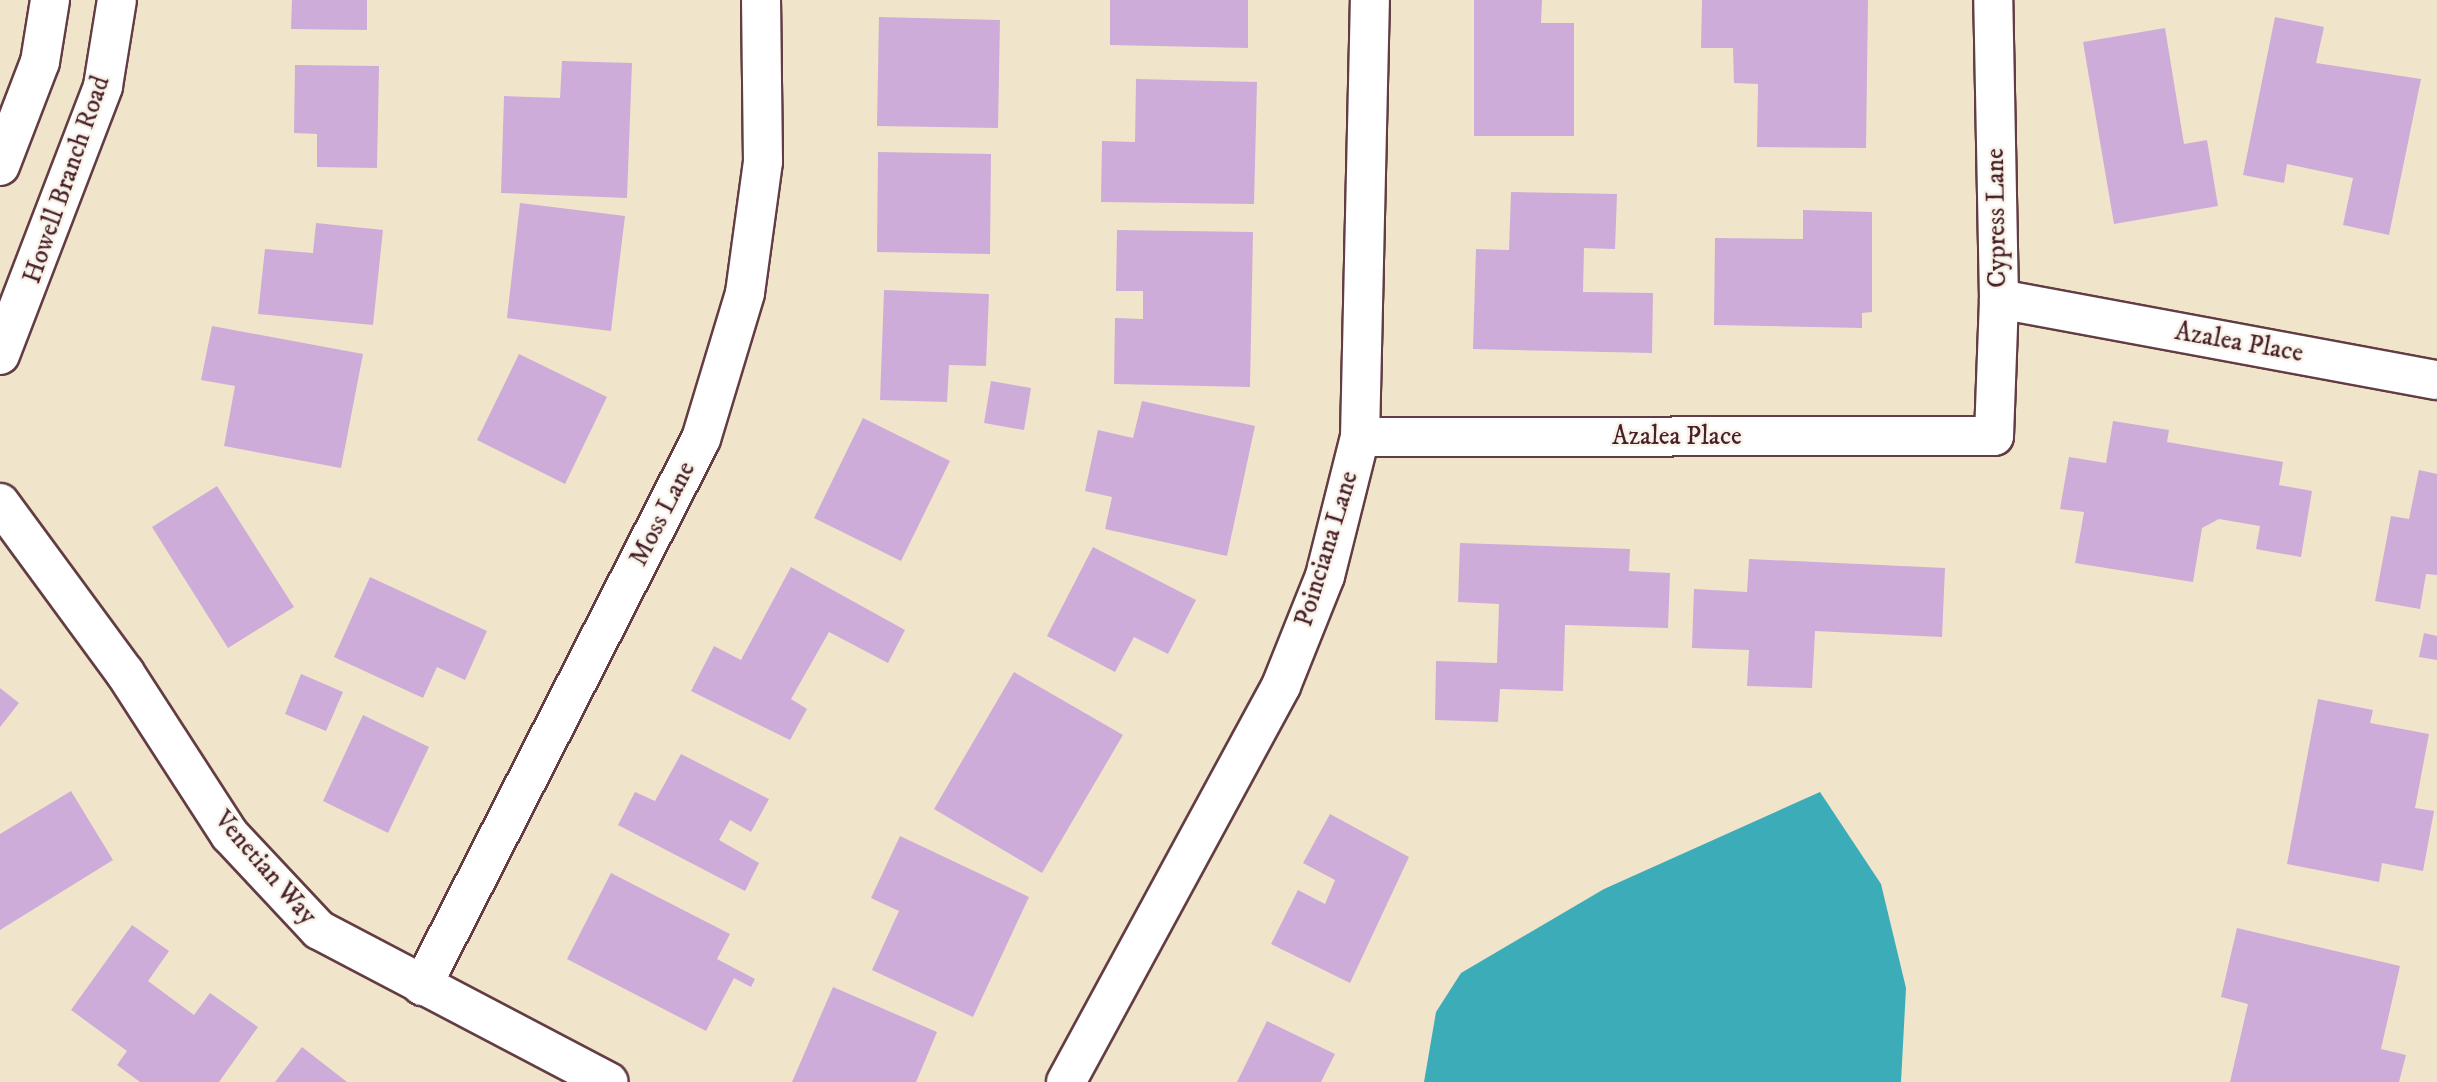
<!DOCTYPE html>
<html>
<head>
<meta charset="utf-8">
<style>
	body { margin:0 }
	#map { position:relative; width:2437px; height:1082px; overflow:hidden; background:#f0e5ca; font-family:"IM FELL DW Pica",serif }
	div>[style] { position:absolute }
	.water>* { inset:0; background:#3cadb8 }
	.building>* { inset:0; background:#cdacd9 }
	.roads { filter:drop-shadow(2px 0 #633d43) drop-shadow(-2px 0 #633d43) drop-shadow(0 2px #633d43) drop-shadow(0 -2px #633d43) }
	.minor>* { height:38px; margin:-19px; padding:0 19px; transform-origin:19px; border-radius:19px; background:#fff }
	.major>* { height:38px; margin:-19px; padding:0 19px; transform-origin:19px; border-radius:19px; background:#fff }
	span { translate:-50% -50%; white-space:nowrap; text-align:center; line-height:1.15; -webkit-text-stroke:5px #f7f3e8; paint-order:stroke }
	.street-label { font-size:26px; color:#4a1f2b }
</style>
</head>
<body>
<div id="map">
	<div class="water">
		<div style="clip-path:polygon(1820px 792px,1881px 884px,1906px 988px,1901px 1082px,1424px 1082px,1436px 1012px,1461px 973px,1604px 889px)"></div>
	</div>
	<div class="building">
		<div style="clip-path:polygon(292px 0,367px 0,367px 30px,291px 29px)"></div>
		<div style="clip-path:polygon(1110px 0,1248px 0,1248px 48px,1110px 45px)"></div>
		<div style="clip-path:polygon(1474px 0,1542px 0,1541px 23px,1574px 23px,1574px 136px,1474px 136px)"></div>
		<div style="clip-path:polygon(1702px 0,1868px 0,1866px 148px,1757px 147px,1758px 84px,1734px 83px,1733px 48px,1701px 48px)"></div>
		<div style="clip-path:polygon(879px 17px,1000px 20px,998px 128px,877px 126px)"></div>
		<div style="clip-path:polygon(2275px 17px,2324px 27px,2316px 63px,2421px 79px,2389px 235px,2343px 225px,2353px 178px,2287px 164px,2284px 183px,2243px 175px)"></div>
		<div style="clip-path:polygon(2165px 28px,2184px 144px,2207px 140px,2218px 206px,2114px 224px,2083px 42px)"></div>
		<div style="clip-path:polygon(562px 61px,632px 63px,627px 198px,501px 193px,504px 96px,560px 98px)"></div>
		<div style="clip-path:polygon(295px 65px,379px 66px,377px 168px,317px 167px,317px 134px,294px 133px)"></div>
		<div style="clip-path:polygon(1136px 79px,1257px 82px,1254px 204px,1101px 202px,1102px 141px,1135px 142px)"></div>
		<div style="clip-path:polygon(878px 152px,991px 154px,990px 254px,877px 252px)"></div>
		<div style="clip-path:polygon(1511px 192px,1617px 194px,1615px 249px,1584px 248px,1583px 292px,1653px 293px,1652px 353px,1473px 349px,1476px 249px,1509px 250px)"></div>
		<div style="clip-path:polygon(520px 203px,625px 216px,611px 331px,507px 318px)"></div>
		<div style="clip-path:polygon(1803px 210px,1872px 212px,1872px 312px,1862px 313px,1862px 328px,1714px 325px,1715px 238px,1803px 239px)"></div>
		<div style="clip-path:polygon(316px 223px,383px 230px,373px 325px,258px 314px,265px 249px,313px 253px)"></div>
		<div style="clip-path:polygon(1117px 230px,1253px 232px,1250px 387px,1114px 384px,1115px 318px,1143px 319px,1143px 291px,1116px 291px)"></div>
		<div style="clip-path:polygon(884px 290px,989px 294px,986px 366px,949px 365px,947px 402px,880px 400px)"></div>
		<div style="clip-path:polygon(212px 326px,363px 354px,341px 468px,224px 446px,235px 386px,201px 380px)"></div>
		<div style="clip-path:polygon(519px 354px,607px 397px,565px 484px,477px 440px)"></div>
		<div style="clip-path:polygon(991px 381px,1031px 388px,1024px 430px,984px 423px)"></div>
		<div style="clip-path:polygon(1142px 401px,1255px 426px,1227px 556px,1105px 529px,1112px 497px,1085px 491px,1098px 430px,1133px 438px)"></div>
		<div style="clip-path:polygon(863px 418px,950px 461px,901px 561px,814px 518px)"></div>
		<div style="clip-path:polygon(2113px 421px,2169px 430px,2167px 442px,2283px 462px,2279px 485px,2312px 491px,2301px 557px,2256px 549px,2260px 526px,2219px 519px,2202px 528px,2193px 582px,2075px 563px,2084px 512px,2060px 509px,2069px 457px,2106px 463px)"></div>
		<div style="clip-path:polygon(2419px 470px,2437px 474px,2437px 575px,2426px 574px,2420px 609px,2375px 601px,2391px 516px,2409px 519px)"></div>
		<div style="clip-path:polygon(217px 486px,294px 607px,228px 648px,152px 527px)"></div>
		<div style="clip-path:polygon(1460px 543px,1630px 549px,1629px 571px,1670px 573px,1668px 628px,1565px 625px,1563px 691px,1500px 689px,1498px 722px,1435px 720px,1436px 661px,1497px 663px,1499px 604px,1458px 602px)"></div>
		<div style="clip-path:polygon(1093px 547px,1196px 600px,1168px 654px,1134px 637px,1115px 672px,1047px 636px)"></div>
		<div style="clip-path:polygon(1749px 559px,1945px 568px,1942px 637px,1815px 631px,1812px 688px,1747px 686px,1749px 650px,1692px 648px,1694px 589px,1747px 592px)"></div>
		<div style="clip-path:polygon(791px 567px,905px 630px,888px 663px,829px 632px,791px 699px,807px 709px,790px 740px,691px 691px,714px 646px,741px 660px)"></div>
		<div style="clip-path:polygon(370px 577px,487px 631px,465px 680px,437px 667px,423px 698px,334px 657px)"></div>
		<div style="clip-path:polygon(2424px 633px,2437px 636px,2437px 660px,2419px 657px)"></div>
		<div style="clip-path:polygon(1014px 672px,1123px 735px,1042px 873px,934px 809px)"></div>
		<div style="clip-path:polygon(301px 674px,343px 692px,326px 731px,285px 714px)"></div>
		<div style="clip-path:polygon(0 688px,19px 703px,0 727px)"></div>
		<div style="clip-path:polygon(2318px 699px,2373px 710px,2370px 723px,2429px 734px,2415px 808px,2434px 811px,2423px 871px,2382px 863px,2379px 882px,2287px 864px)"></div>
		<div style="clip-path:polygon(363px 715px,429px 747px,388px 833px,323px 801px)"></div>
		<div style="clip-path:polygon(681px 754px,769px 799px,751px 832px,730px 820px,719px 840px,759px 863px,745px 891px,618px 825px,635px 792px,655px 801px)"></div>
		<div style="clip-path:polygon(71px 791px,113px 860px,0 930px,0 834px)"></div>
		<div style="clip-path:polygon(1330px 814px,1409px 857px,1350px 983px,1271px 944px,1298px 890px,1325px 904px,1335px 880px,1303px 863px)"></div>
		<div style="clip-path:polygon(900px 836px,1029px 897px,973px 1017px,872px 970px,899px 911px,871px 898px)"></div>
		<div style="clip-path:polygon(611px 873px,730px 934px,717px 959px,755px 979px,751px 987px,734px 978px,706px 1031px,567px 959px)"></div>
		<div style="clip-path:polygon(132px 925px,169px 951px,148px 981px,194px 1015px,210px 993px,258px 1027px,219px 1082px,140px 1082px,117px 1065px,127px 1051px,71px 1010px)"></div>
		<div style="clip-path:polygon(2237px 928px,2400px 966px,2381px 1049px,2406px 1055px,2399px 1082px,2230px 1082px,2248px 1004px,2221px 997px)"></div>
		<div style="clip-path:polygon(833px 987px,937px 1032px,916px 1082px,792px 1082px)"></div>
		<div style="clip-path:polygon(1267px 1021px,1335px 1054px,1321px 1082px,1237px 1082px)"></div>
		<div style="clip-path:polygon(302px 1047px,347px 1082px,275px 1082px)"></div>
	</div>
	<div class="roads">
		<div class="minor">
			<div style="left:1999px;top:299px;width:445px;rotate:10.5deg"></div>
			<div style="left:1360px;top:437px;width:634px;rotate:-0.09deg"></div>
			<div style="left:1994px;top:436px;width:137px;rotate:-87.9deg"></div>
			<div style="left:1999px;top:299px;width:299px;rotate:-91.1deg"></div>
			<div style="left:0;top:503px;width:211px;rotate:53.7deg"></div>
			<div style="left:125px;top:673px;width:193px;rotate:57.1deg"></div>
			<div style="left:230px;top:835px;width:130px;rotate:46.9deg"></div>
			<div style="left:319px;top:930px;width:327px;rotate:27.7deg"></div>
			<div style="left:422px;top:986px;width:614px;rotate:-62.98deg"></div>
			<div style="left:701px;top:439px;width:152px;rotate:-73.2deg"></div>
			<div style="left:745px;top:293px;width:132px;rotate:-82.2deg"></div>
			<div style="left:763px;top:162px;width:162px;rotate:-90.7deg"></div>
			<div style="left:1066px;top:1082px;width:451px;rotate:-61.5deg"></div>
			<div style="left:1281px;top:686px;width:118px;rotate:-68.2deg"></div>
			<div style="left:1325px;top:576px;width:143px;rotate:-75.9deg"></div>
			<div style="left:1360px;top:437px;width:437px;rotate:-88.7deg"></div>
		</div>
		<div class="major">
			<div style="left:0;top:166px;width:111px;rotate:-69deg"></div>
			<div style="left:40px;top:62px;width:63px;rotate:-80.8deg"></div>
			<div style="left:0;top:355px;width:288px;rotate:-69deg"></div>
			<div style="left:103px;top:86px;width:87px;rotate:-80.8deg"></div>
		</div>
	</div>
	<div class="street-label">
		<span style="left:67px;top:180px;rotate:-71deg">Howell Branch Road</span>
		<span style="left:1997px;top:218px;rotate:-91deg">Cypress Lane</span>
		<span style="left:2239px;top:343px;rotate:10deg">Azalea Place</span>
		<span style="left:1677px;top:437px">Azalea Place</span>
		<span style="left:663px;top:514px;rotate:-63deg">Moss Lane</span>
		<span style="left:1327px;top:549px;rotate:-73deg">Poinciana Lane</span>
		<span style="left:265px;top:868px;rotate:49deg">Venetian Way</span>
	</div>
</div>
</body>
</html>
